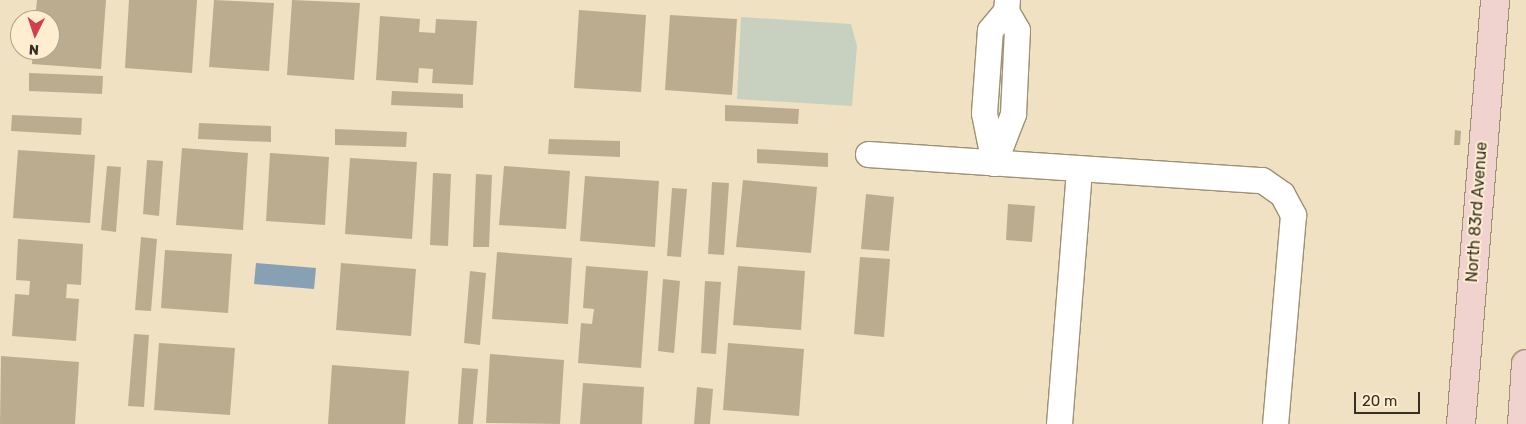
<!DOCTYPE html>
<html>
<head>
<meta charset="utf-8">
<style>
	body { margin:0 }
	#map { position:relative; width:1526px; height:424px; overflow:hidden; background:#f0e1c2; font-family:Rubik,sans-serif }
	div>[style] { position:absolute }
	.green>* { inset:0; background:#c8d1c0 }
	.water>* { inset:0; background:#87a0b4 }
	.building>* { inset:0; background:#bbac8f }
	.roads { filter:drop-shadow(1px 0 #9e9073) drop-shadow(-1px 0 #9e9073) drop-shadow(0 1px #9e9073) drop-shadow(0 -1px #9e9073) }
	.minor>* { height:25px; margin:-12.5px; padding:0 12.5px; transform-origin:12.5px; border-radius:12.5px; background:#fff }
	.secondary>* { height:28px; margin:-14px; padding:0 14px; transform-origin:14px; border-radius:14px; background:#f0d3ce }
	span { translate:-50% -50%; white-space:nowrap; text-align:center; line-height:1.15; -webkit-text-stroke:4px #feeecf; paint-order:stroke }
	.street-label { font-size:16px; color:#352f24 }
	.north { position:absolute; left:10px; top:10px; width:50px; height:50px; box-sizing:border-box; background:#feeecf; border:1px solid #aea28b; border-radius:50%; rotate:184deg; font-size:14px; font-weight:700; line-height:20px; text-align:center; color:#352f24 }
	.north::after { content:''; display:block; margin:auto; width:18px; height:22px; background:#cf3f4d; clip-path:polygon(50% 0,100% 100%,50% 72%,0 100%) }
	.scale { position:absolute; left:1354px; top:392px; width:66px; height:22px; box-sizing:border-box; border:2px solid #352f24; border-top:0; padding-left:6px; font-size:15px; line-height:18px; white-space:nowrap; color:#352f24; -webkit-text-stroke:4px #feeecf; paint-order:stroke }
</style>
</head>
<body>
<div id="map">
	<div class="green">
		<div style="clip-path:polygon(741px 17px,851px 24px,857px 46px,852px 106px,737px 99px)"></div>
	</div>
	<div class="water">
		<div style="clip-path:polygon(256px 263px,316px 268px,314px 289px,254px 284px)"></div>
	</div>
	<div class="building">
		<div style="clip-path:polygon(37px 0,106px 0,101px 69px,32px 64px,33px 50px,50px 50px,50px 20px,35px 20px)"></div>
		<div style="clip-path:polygon(129px 0,197px 0,192px 73px,125px 68px)"></div>
		<div style="clip-path:polygon(214px 0,274px 3px,269px 71px,209px 67px)"></div>
		<div style="clip-path:polygon(292px 0,360px 3px,354px 80px,287px 75px)"></div>
		<div style="clip-path:polygon(579px 10px,646px 15px,641px 92px,574px 88px)"></div>
		<div style="clip-path:polygon(670px 15px,737px 19px,732px 95px,665px 90px)"></div>
		<div style="clip-path:polygon(380px 16px,420px 19px,419px 32px,435px 33px,436px 19px,477px 21px,473px 85px,432px 83px,433px 69px,419px 68px,418px 83px,376px 80px)"></div>
		<div style="clip-path:polygon(29px 73px,103px 76px,102px 94px,29px 91px)"></div>
		<div style="clip-path:polygon(392px 91px,463px 94px,463px 108px,391px 105px)"></div>
		<div style="clip-path:polygon(725px 105px,799px 109px,798px 124px,725px 121px)"></div>
		<div style="clip-path:polygon(12px 115px,82px 118px,81px 135px,11px 131px)"></div>
		<div style="clip-path:polygon(199px 123px,271px 126px,271px 142px,198px 139px)"></div>
		<div style="clip-path:polygon(335px 129px,407px 132px,406px 147px,335px 145px)"></div>
		<div style="clip-path:polygon(1455px 130px,1461px 131px,1460px 145px,1454px 145px)"></div>
		<div style="clip-path:polygon(549px 139px,620px 141px,620px 157px,548px 154px)"></div>
		<div style="clip-path:polygon(182px 148px,248px 153px,243px 230px,176px 225px)"></div>
		<div style="clip-path:polygon(757px 149px,828px 153px,828px 167px,757px 163px)"></div>
		<div style="clip-path:polygon(18px 150px,95px 155px,90px 223px,13px 218px)"></div>
		<div style="clip-path:polygon(270px 153px,329px 157px,325px 225px,266px 221px)"></div>
		<div style="clip-path:polygon(350px 158px,417px 162px,412px 239px,345px 234px)"></div>
		<div style="clip-path:polygon(147px 160px,163px 161px,159px 216px,143px 214px)"></div>
		<div style="clip-path:polygon(107px 166px,121px 167px,116px 232px,101px 230px)"></div>
		<div style="clip-path:polygon(504px 166px,570px 171px,566px 229px,499px 225px)"></div>
		<div style="clip-path:polygon(433px 173px,451px 174px,448px 246px,430px 245px)"></div>
		<div style="clip-path:polygon(476px 174px,492px 175px,489px 247px,473px 247px)"></div>
		<div style="clip-path:polygon(585px 176px,659px 181px,655px 247px,580px 241px)"></div>
		<div style="clip-path:polygon(743px 180px,817px 187px,811px 253px,736px 247px)"></div>
		<div style="clip-path:polygon(712px 182px,729px 183px,724px 255px,708px 254px)"></div>
		<div style="clip-path:polygon(672px 188px,687px 189px,681px 257px,667px 256px)"></div>
		<div style="clip-path:polygon(866px 194px,894px 197px,889px 251px,861px 249px)"></div>
		<div style="clip-path:polygon(1008px 204px,1035px 206px,1032px 242px,1006px 240px)"></div>
		<div style="clip-path:polygon(141px 237px,157px 239px,151px 311px,135px 310px)"></div>
		<div style="clip-path:polygon(18px 239px,83px 244px,81px 285px,67px 284px,66px 298px,79px 299px,76px 341px,12px 336px,15px 294px,29px 295px,30px 281px,16px 280px)"></div>
		<div style="clip-path:polygon(165px 250px,232px 254px,228px 313px,161px 308px)"></div>
		<div style="clip-path:polygon(497px 252px,572px 258px,568px 324px,492px 319px)"></div>
		<div style="clip-path:polygon(860px 257px,890px 259px,884px 337px,854px 334px)"></div>
		<div style="clip-path:polygon(341px 263px,416px 269px,411px 336px,336px 330px)"></div>
		<div style="clip-path:polygon(586px 266px,648px 271px,641px 368px,578px 363px,581px 323px,592px 324px,594px 309px,583px 308px)"></div>
		<div style="clip-path:polygon(738px 266px,805px 271px,801px 330px,733px 325px)"></div>
		<div style="clip-path:polygon(470px 271px,486px 273px,480px 345px,464px 343px)"></div>
		<div style="clip-path:polygon(663px 279px,680px 281px,674px 353px,658px 351px)"></div>
		<div style="clip-path:polygon(705px 281px,721px 282px,716px 354px,701px 353px)"></div>
		<div style="clip-path:polygon(134px 334px,149px 335px,144px 407px,128px 406px)"></div>
		<div style="clip-path:polygon(159px 343px,235px 348px,230px 415px,154px 410px)"></div>
		<div style="clip-path:polygon(728px 343px,804px 349px,799px 416px,723px 410px)"></div>
		<div style="clip-path:polygon(490px 354px,564px 360px,560px 424px,486px 423px)"></div>
		<div style="clip-path:polygon(1px 356px,79px 362px,75px 424px,0 424px)"></div>
		<div style="clip-path:polygon(332px 365px,409px 371px,405px 424px,328px 424px)"></div>
		<div style="clip-path:polygon(462px 368px,478px 369px,473px 424px,458px 424px)"></div>
		<div style="clip-path:polygon(583px 383px,644px 387px,642px 424px,580px 424px)"></div>
		<div style="clip-path:polygon(697px 387px,713px 389px,710px 424px,694px 424px)"></div>
	</div>
	<div class="roads">
		<div class="minor">
			<div style="left:868px;top:154px;width:395px;rotate:3.8deg"></div>
			<div style="left:1262px;top:180px;width:24px;rotate:35deg"></div>
			<div style="left:1282px;top:194px;width:24px;rotate:62deg"></div>
			<div style="left:1293px;top:215px;width:210px;rotate:94.9deg"></div>
			<div style="left:994px;top:163px;width:53px;rotate:-68.8deg"></div>
			<div style="left:1013px;top:114px;width:84px;rotate:-87.3deg"></div>
			<div style="left:1017px;top:30px;width:22px;rotate:-120deg"></div>
			<div style="left:1006px;top:11px;width:11px;rotate:-85deg"></div>
			<div style="left:994px;top:163px;width:51px;rotate:-101.3deg"></div>
			<div style="left:984px;top:113px;width:83px;rotate:-85.9deg"></div>
			<div style="left:990px;top:30px;width:25px;rotate:-50deg"></div>
			<div style="left:1059px;top:424px;width:256px;rotate:-85.5deg"></div>
		</div>
		<div class="secondary">
			<div style="left:1461px;top:424px;width:425px;rotate:-85.4deg"></div>
			<div style="left:1522px;top:424px;width:60px;rotate:-86.2deg"></div>
		</div>
	</div>
	<div class="street-label">
		<span style="left:1477px;top:212px;rotate:-86deg">North 83rd Avenue</span>
	</div>
	<div class="north">N</div>
	<div class="scale">20 m</div>
</div>
</body>
</html>
